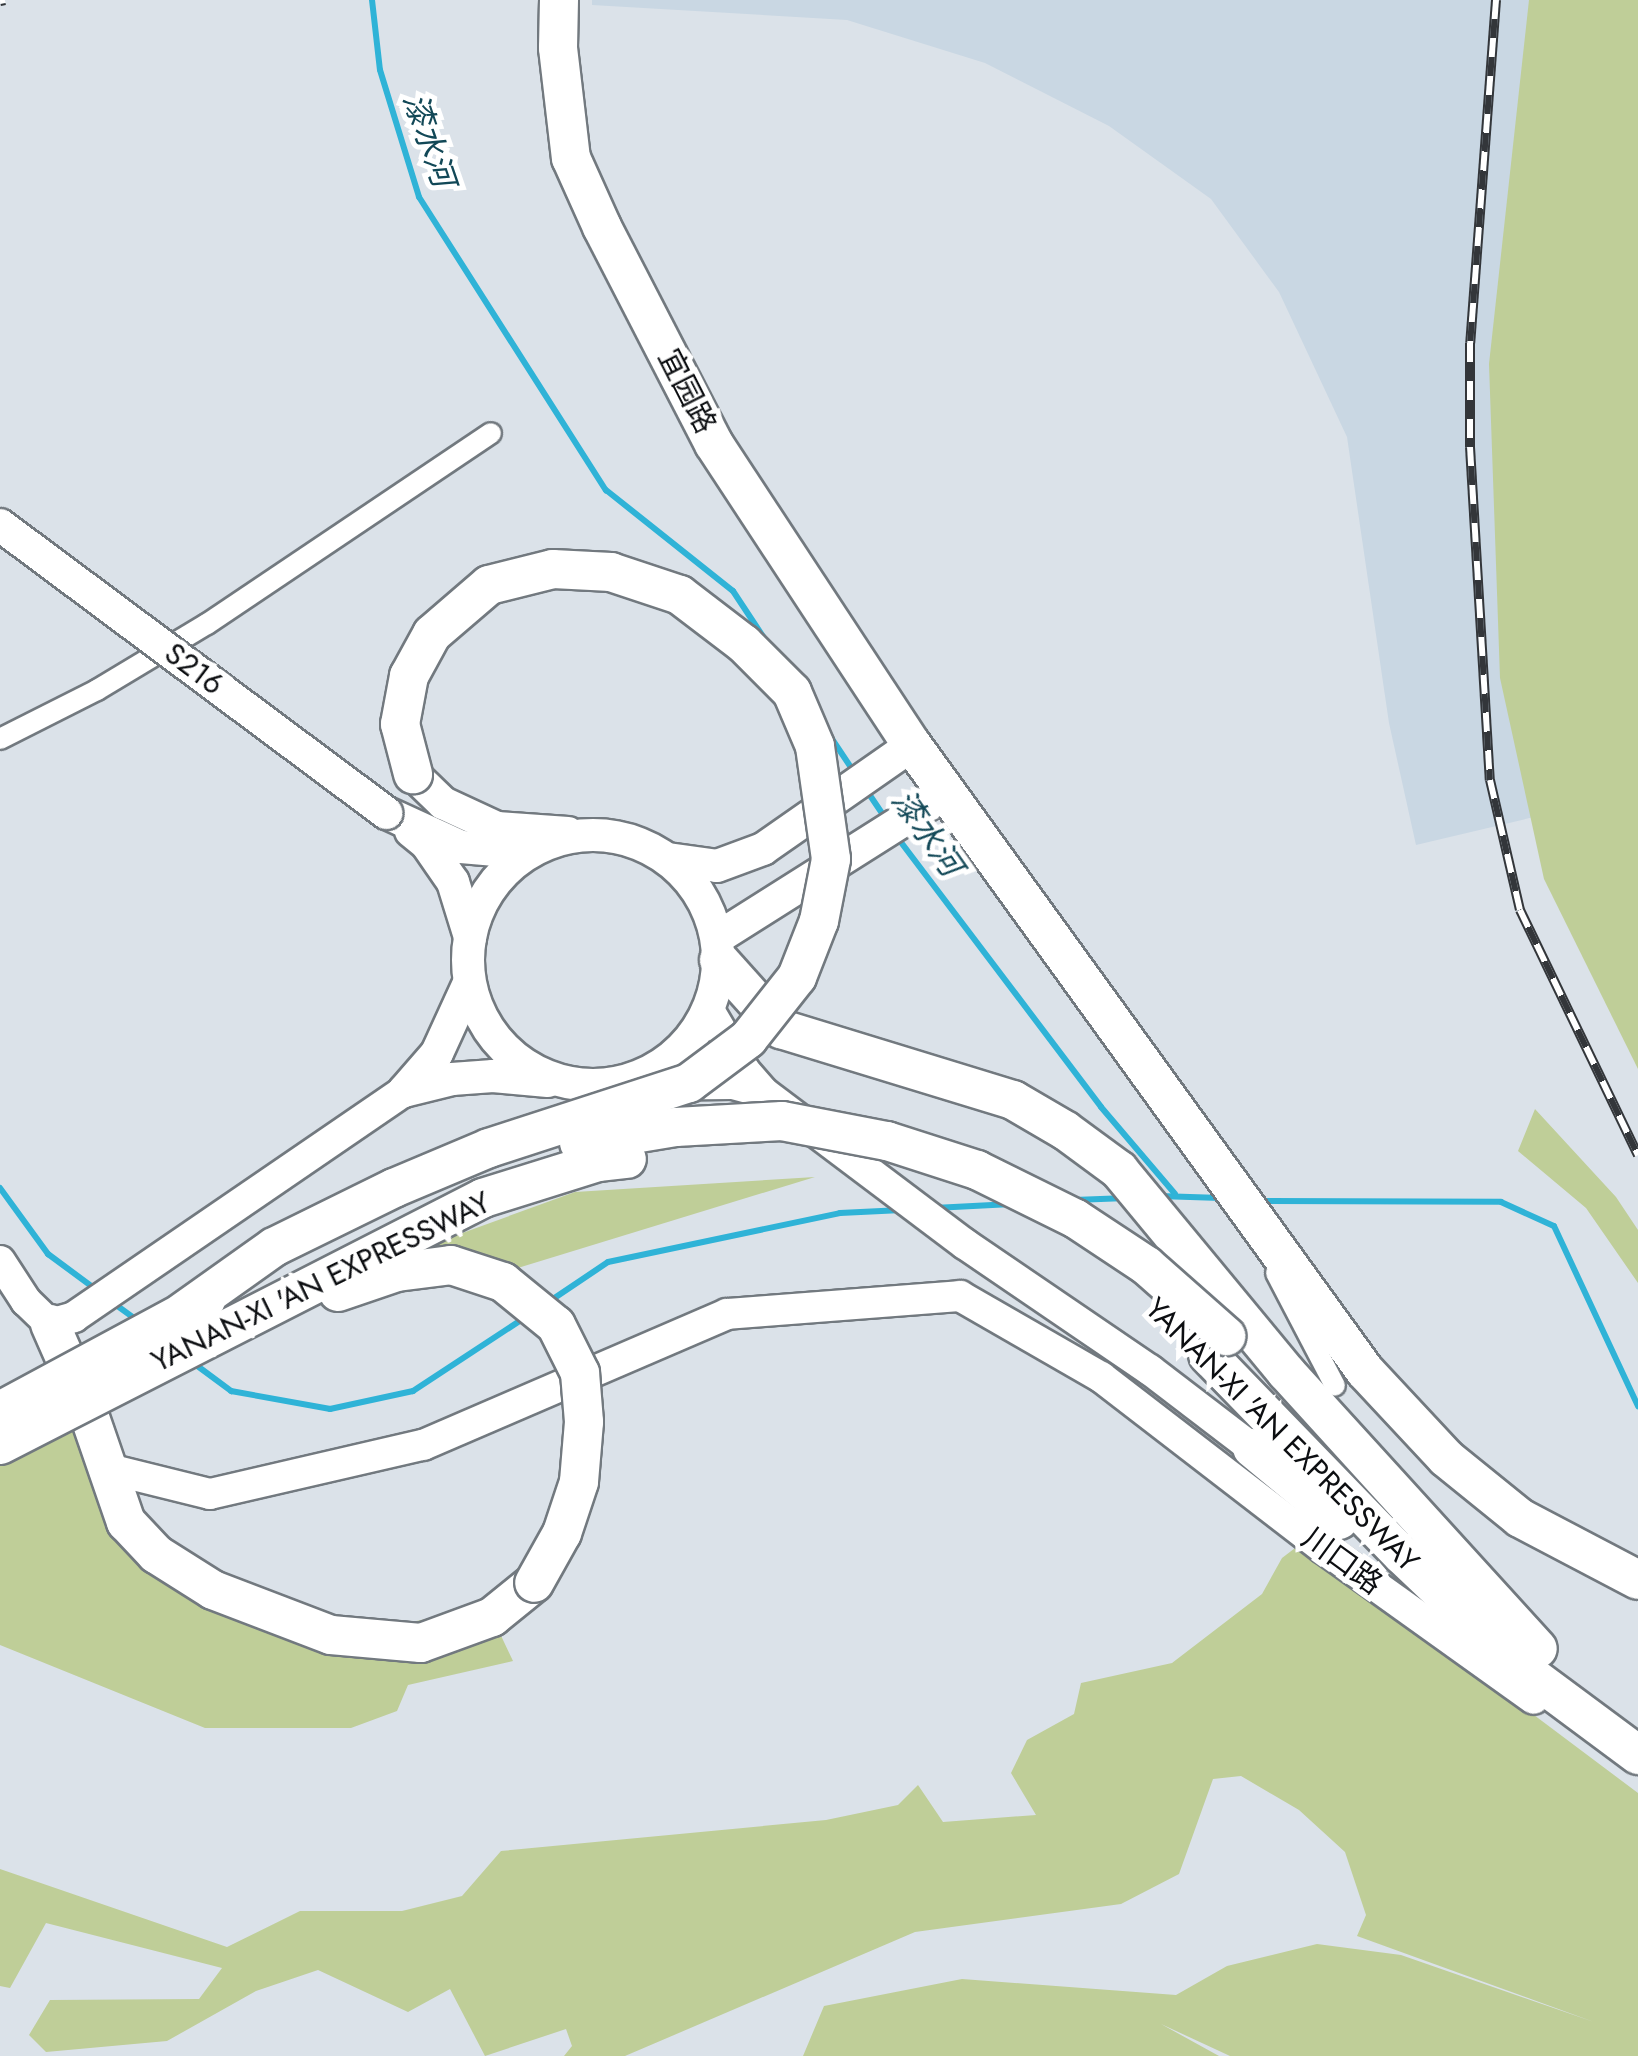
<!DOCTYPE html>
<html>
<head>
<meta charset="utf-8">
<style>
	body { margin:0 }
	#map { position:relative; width:1638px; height:2056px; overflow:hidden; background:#dbe2e9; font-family:Jost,"Noto Sans SC",sans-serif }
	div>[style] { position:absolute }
	.built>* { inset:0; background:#c9d7e3 }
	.green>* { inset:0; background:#bfce98 }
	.stream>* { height:6px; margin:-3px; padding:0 3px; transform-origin:3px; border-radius:3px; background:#2fb3d7 }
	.roads { filter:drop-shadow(2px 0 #72797f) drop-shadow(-2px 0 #72797f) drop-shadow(0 2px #72797f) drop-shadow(0 -2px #72797f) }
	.street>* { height:20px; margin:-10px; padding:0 10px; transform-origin:10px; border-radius:10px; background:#fff }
	.secondary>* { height:30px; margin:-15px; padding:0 15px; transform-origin:15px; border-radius:15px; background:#fff }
	.primary>* { height:32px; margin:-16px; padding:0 16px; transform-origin:16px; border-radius:16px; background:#fff }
	.primary>.ring { margin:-16px; padding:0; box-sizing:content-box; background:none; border:32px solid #fff; border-radius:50% }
	.highway>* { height:38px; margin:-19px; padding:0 19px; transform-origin:19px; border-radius:19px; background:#fff }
	.rail>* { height:10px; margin-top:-5px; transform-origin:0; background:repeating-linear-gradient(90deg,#fff 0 19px,#33363a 0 38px); box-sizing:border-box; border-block:2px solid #33363a }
	.bridges { filter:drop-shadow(2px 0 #72797f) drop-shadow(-2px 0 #72797f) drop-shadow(0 2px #72797f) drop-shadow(0 -2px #72797f) }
	.primary-bridge>* { height:32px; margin:-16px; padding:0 16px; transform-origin:16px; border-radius:16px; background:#fff }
	.highway-bridge>* { height:38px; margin:-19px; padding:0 19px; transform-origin:19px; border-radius:19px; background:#fff }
	span { translate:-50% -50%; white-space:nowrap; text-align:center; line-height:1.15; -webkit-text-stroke:10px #fff; paint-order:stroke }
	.street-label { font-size:30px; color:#0c0e11 }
	.water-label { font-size:32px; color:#124857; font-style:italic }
</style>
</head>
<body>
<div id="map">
	<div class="built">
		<div style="clip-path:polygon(592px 0,1535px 0,1534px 817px,1416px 845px,1389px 723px,1347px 437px,1279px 292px,1211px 199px,1109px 126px,985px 63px,847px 20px,592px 5px)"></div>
	</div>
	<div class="green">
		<div style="clip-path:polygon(1529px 0,1638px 0,1638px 1069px,1544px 879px,1500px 678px,1489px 364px)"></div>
		<div style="clip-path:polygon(1535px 1109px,1616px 1197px,1638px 1230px,1638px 1283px,1586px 1208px,1518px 1151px)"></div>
		<div style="clip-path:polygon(815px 1177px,498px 1274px,388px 1260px,575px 1192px)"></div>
		<div style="clip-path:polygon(77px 1425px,127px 1532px,203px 1588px,374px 1630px,487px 1606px,513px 1661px,408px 1685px,397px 1711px,351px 1728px,205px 1728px,0 1645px,0 1465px)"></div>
		<div style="clip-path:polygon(1303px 1542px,1638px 1793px,1638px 2056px,1230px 2056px,1161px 2024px,1219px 2056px,803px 2056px,824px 2006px,962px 1979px,1176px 1995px,1227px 1966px,1317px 1944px,1401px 1955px,1594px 2022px,1357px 1936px,1366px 1915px,1345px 1852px,1299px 1810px,1241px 1776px,1213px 1779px,1179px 1874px,1121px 1904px,915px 1932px,625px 2056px,564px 2056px,572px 2046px,566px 2029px,485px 2056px,450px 1989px,408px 2012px,318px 1970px,256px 1991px,167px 2041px,46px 2052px,29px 2035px,50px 2000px,199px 1999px,222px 1968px,46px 1923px,10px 1988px,0 1986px,0 1869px,227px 1947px,300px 1911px,402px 1911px,462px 1896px,501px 1851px,826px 1820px,898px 1805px,918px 1785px,943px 1822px,1036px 1815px,1011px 1773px,1027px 1740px,1074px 1714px,1081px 1683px,1172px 1663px,1262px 1594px,1282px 1558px)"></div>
	</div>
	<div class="stream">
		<div style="left:372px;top:0;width:70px;rotate:83.5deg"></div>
		<div style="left:380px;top:70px;width:133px;rotate:72.9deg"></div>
		<div style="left:419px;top:197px;width:348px;rotate:57.5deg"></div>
		<div style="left:606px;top:490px;width:162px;rotate:38.5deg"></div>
		<div style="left:733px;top:591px;width:64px;rotate:56.6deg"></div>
		<div style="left:828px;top:733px;width:47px;rotate:56.3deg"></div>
		<div style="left:867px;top:791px;width:32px;rotate:56deg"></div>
		<div style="left:897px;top:837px;width:338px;rotate:52.9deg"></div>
		<div style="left:1101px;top:1107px;width:114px;rotate:49.6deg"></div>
		<div style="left:0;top:1188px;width:82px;rotate:54deg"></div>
		<div style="left:48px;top:1254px;width:62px;rotate:36.5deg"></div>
		<div style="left:1159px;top:1196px;width:62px;rotate:1.8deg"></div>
		<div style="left:1074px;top:1200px;width:53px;rotate:-2.2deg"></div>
		<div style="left:1259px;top:1201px;width:242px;rotate:0.2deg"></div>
		<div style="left:1501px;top:1202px;width:58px;rotate:24.4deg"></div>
		<div style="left:1554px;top:1226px;width:199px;rotate:65deg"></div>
		<div style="left:934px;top:1208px;width:78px;rotate:-2.9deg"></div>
		<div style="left:112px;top:1302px;width:32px;rotate:36deg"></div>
		<div style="left:547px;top:1303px;width:73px;rotate:-33.9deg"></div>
		<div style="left:608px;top:1262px;width:237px;rotate:-11.9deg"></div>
		<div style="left:840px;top:1213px;width:62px;rotate:-2.8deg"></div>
		<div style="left:192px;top:1362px;width:49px;rotate:36.6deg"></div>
		<div style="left:231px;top:1391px;width:101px;rotate:10.3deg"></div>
		<div style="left:330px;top:1409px;width:85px;rotate:-12.2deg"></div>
		<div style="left:413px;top:1391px;width:133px;rotate:-33.3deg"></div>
	</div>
	<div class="roads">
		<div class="street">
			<div style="left:0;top:739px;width:109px;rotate:-26.8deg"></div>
			<div style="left:97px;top:690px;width:128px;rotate:-31deg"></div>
			<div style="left:207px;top:624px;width:342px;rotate:-33.9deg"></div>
			<div style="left:1276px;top:1273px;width:127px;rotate:62.4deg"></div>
		</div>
		<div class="secondary">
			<div style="left:709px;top:1010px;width:71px;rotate:59.5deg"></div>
			<div style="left:745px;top:1071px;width:28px;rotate:49deg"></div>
			<div style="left:763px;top:1092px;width:253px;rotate:37deg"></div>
			<div style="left:965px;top:1244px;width:224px;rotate:34.3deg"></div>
			<div style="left:1150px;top:1370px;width:128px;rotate:37.4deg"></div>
			<div style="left:612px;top:1085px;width:121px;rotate:-0.5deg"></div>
			<div style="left:733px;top:1084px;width:31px;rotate:15deg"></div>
			<div style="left:0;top:1261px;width:48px;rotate:57deg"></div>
			<div style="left:26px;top:1301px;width:33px;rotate:44deg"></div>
			<div style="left:50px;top:1324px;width:25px;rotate:-16deg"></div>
			<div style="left:74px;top:1317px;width:400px;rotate:-34.4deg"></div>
			<div style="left:109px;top:1469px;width:104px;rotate:13.9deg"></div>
			<div style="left:210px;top:1494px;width:219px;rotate:-13deg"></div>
			<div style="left:423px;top:1445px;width:331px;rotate:-23.3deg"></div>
			<div style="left:727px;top:1314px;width:234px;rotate:-4.4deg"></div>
			<div style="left:960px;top:1296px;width:163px;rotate:29.9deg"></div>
			<div style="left:1101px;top:1377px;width:280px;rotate:37.6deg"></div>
			<div style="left:1323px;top:1548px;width:259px;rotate:35.6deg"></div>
		</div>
		<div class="primary">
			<div style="left:413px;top:774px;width:42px;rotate:44deg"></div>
			<div style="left:443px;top:803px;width:60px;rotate:24.8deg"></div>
			<div style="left:497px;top:828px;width:71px;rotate:4deg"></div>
			<div style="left:387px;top:813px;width:81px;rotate:24.7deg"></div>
			<div style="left:461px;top:847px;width:38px;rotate:5deg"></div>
			<div style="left:499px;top:850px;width:33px;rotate:-9deg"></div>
			<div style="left:411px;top:831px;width:19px;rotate:39deg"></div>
			<div style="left:426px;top:843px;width:47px;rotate:55.3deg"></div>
			<div style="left:453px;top:882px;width:58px;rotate:72.8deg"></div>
			<div class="ring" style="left:468px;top:835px;width:218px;height:218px"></div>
			<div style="left:668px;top:859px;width:49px;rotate:8.1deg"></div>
			<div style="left:717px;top:866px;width:49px;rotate:-20.3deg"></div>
			<div style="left:763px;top:849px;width:182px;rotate:-34.9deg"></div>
			<div style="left:717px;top:938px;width:271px;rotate:-32.3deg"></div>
			<div style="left:404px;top:1091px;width:49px;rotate:-14deg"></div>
			<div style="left:452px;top:1079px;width:41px;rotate:-4.2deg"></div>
			<div style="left:493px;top:1076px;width:55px;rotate:5.2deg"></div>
			<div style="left:404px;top:1091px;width:50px;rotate:-49deg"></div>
			<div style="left:437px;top:1053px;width:77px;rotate:-65.4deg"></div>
		</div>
		<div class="highway">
			<div style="left:559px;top:0;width:48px;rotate:91.2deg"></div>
			<div style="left:558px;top:48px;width:111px;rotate:83.3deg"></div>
			<div style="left:571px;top:158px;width:76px;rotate:65.8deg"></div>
			<div style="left:602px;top:227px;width:244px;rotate:62.7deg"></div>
			<div style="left:714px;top:444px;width:360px;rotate:56.7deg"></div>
			<div style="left:912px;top:745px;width:773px;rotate:54.11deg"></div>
			<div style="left:1365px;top:1371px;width:119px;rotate:47deg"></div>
			<div style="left:1446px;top:1458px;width:95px;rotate:39deg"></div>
			<div style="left:1520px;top:1518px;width:133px;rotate:27.7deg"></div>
			<div style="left:719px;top:960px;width:93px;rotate:48.1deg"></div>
			<div style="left:781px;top:1029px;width:243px;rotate:17deg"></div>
			<div style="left:1013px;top:1100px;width:61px;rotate:30.3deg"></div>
			<div style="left:1066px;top:1131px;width:66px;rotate:36.3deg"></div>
			<div style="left:1119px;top:1170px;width:262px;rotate:50.4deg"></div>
			<div style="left:1286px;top:1372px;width:374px;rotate:47.7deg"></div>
			<div style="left:50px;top:1324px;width:90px;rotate:66.3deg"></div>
			<div style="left:86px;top:1406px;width:123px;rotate:71deg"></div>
			<div style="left:126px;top:1522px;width:44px;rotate:46.8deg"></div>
			<div style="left:156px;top:1554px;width:67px;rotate:32.3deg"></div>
			<div style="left:213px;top:1590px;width:126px;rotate:20.9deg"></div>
			<div style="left:331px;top:1635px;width:90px;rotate:5.1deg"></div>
			<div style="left:421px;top:1643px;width:76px;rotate:-20.1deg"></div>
			<div style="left:492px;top:1617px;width:54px;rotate:-39deg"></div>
			<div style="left:1208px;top:1355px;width:279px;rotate:45.9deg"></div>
			<div style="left:1402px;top:1555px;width:164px;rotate:43.5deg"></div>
			<div style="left:1521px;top:1668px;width:146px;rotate:36.6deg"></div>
			<div style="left:1252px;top:1448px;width:113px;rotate:39.6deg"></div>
		</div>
	</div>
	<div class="rail">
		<div style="left:1496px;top:0;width:344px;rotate:94.3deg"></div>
		<div style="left:1470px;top:343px;width:104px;rotate:90deg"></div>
		<div style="left:1470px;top:447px;width:334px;rotate:86.6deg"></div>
		<div style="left:1490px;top:780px;width:133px;rotate:77deg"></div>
		<div style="left:1520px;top:910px;width:272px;rotate:64.3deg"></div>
		<div style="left:0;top:1px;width:5px;rotate:-11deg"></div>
	</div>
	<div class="bridges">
		<div class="primary-bridge">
			<div style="left:0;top:525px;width:482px;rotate:36.7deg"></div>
		</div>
		<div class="highway-bridge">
			<div style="left:579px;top:1143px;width:98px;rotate:-9.4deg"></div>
			<div style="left:676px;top:1127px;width:106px;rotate:-3.2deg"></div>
			<div style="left:782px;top:1121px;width:107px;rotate:10.8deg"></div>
			<div style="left:887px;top:1141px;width:95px;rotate:17.9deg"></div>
			<div style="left:977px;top:1170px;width:110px;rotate:26.3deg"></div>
			<div style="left:1076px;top:1219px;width:85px;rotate:33.5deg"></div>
			<div style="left:1147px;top:1266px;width:106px;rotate:41.5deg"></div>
			<div style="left:338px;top:1292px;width:62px;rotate:-18.7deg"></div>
			<div style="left:397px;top:1272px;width:54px;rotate:-7.4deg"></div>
			<div style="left:451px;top:1265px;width:55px;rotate:18.1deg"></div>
			<div style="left:503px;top:1282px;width:68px;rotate:39.1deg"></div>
			<div style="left:556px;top:1325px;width:54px;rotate:63.4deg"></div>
			<div style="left:580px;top:1373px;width:49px;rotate:85.3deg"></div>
			<div style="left:584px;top:1422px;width:60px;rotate:94.8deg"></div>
			<div style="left:579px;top:1482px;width:54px;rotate:108.4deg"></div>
			<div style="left:562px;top:1533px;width:57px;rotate:119.2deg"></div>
			<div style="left:184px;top:1311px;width:110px;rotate:-35.4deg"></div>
			<div style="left:274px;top:1247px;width:134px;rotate:-26.2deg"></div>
			<div style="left:394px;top:1188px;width:103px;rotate:-22.8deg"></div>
			<div style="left:489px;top:1148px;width:210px;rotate:-18deg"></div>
			<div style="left:689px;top:1083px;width:74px;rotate:-36.7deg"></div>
			<div style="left:748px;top:1039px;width:79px;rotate:-51.7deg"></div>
			<div style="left:797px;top:977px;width:60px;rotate:-68.6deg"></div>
			<div style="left:819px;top:921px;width:63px;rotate:-79deg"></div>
			<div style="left:831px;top:859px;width:114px;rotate:-98.1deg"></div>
			<div style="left:815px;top:746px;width:59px;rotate:-113.1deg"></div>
			<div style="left:792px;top:692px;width:68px;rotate:-135deg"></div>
			<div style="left:744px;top:644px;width:81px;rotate:-142.6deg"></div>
			<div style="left:680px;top:595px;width:73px;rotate:-161.6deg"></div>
			<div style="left:611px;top:572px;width:58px;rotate:-177deg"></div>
			<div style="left:553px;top:569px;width:66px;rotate:166deg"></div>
			<div style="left:489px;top:585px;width:75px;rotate:139.3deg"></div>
			<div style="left:432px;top:634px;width:48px;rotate:118.7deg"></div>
			<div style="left:409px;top:676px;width:49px;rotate:100.6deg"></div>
			<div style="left:400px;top:724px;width:52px;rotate:75.4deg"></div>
			<div style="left:0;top:1411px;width:234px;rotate:-28.3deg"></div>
			<div style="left:0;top:1445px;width:542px;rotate:-27.08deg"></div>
			<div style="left:483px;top:1198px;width:121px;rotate:-17.4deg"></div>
			<div style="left:598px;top:1162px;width:29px;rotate:-6deg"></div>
		</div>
	</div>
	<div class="street-label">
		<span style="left:687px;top:391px;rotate:63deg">宜园路</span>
		<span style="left:194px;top:669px;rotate:37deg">S216</span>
		<span style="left:321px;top:1282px;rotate:-26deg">YANAN-XI 'AN EXPRESSWAY</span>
		<span style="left:1282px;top:1435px;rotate:45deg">YANAN-XI 'AN EXPRESSWAY</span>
		<span style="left:1342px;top:1561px;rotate:36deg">川口路</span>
	</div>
	<div class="water-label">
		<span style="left:429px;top:140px;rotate:71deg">漆水河</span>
		<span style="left:927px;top:833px;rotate:55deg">漆水河</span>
	</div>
</div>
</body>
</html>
